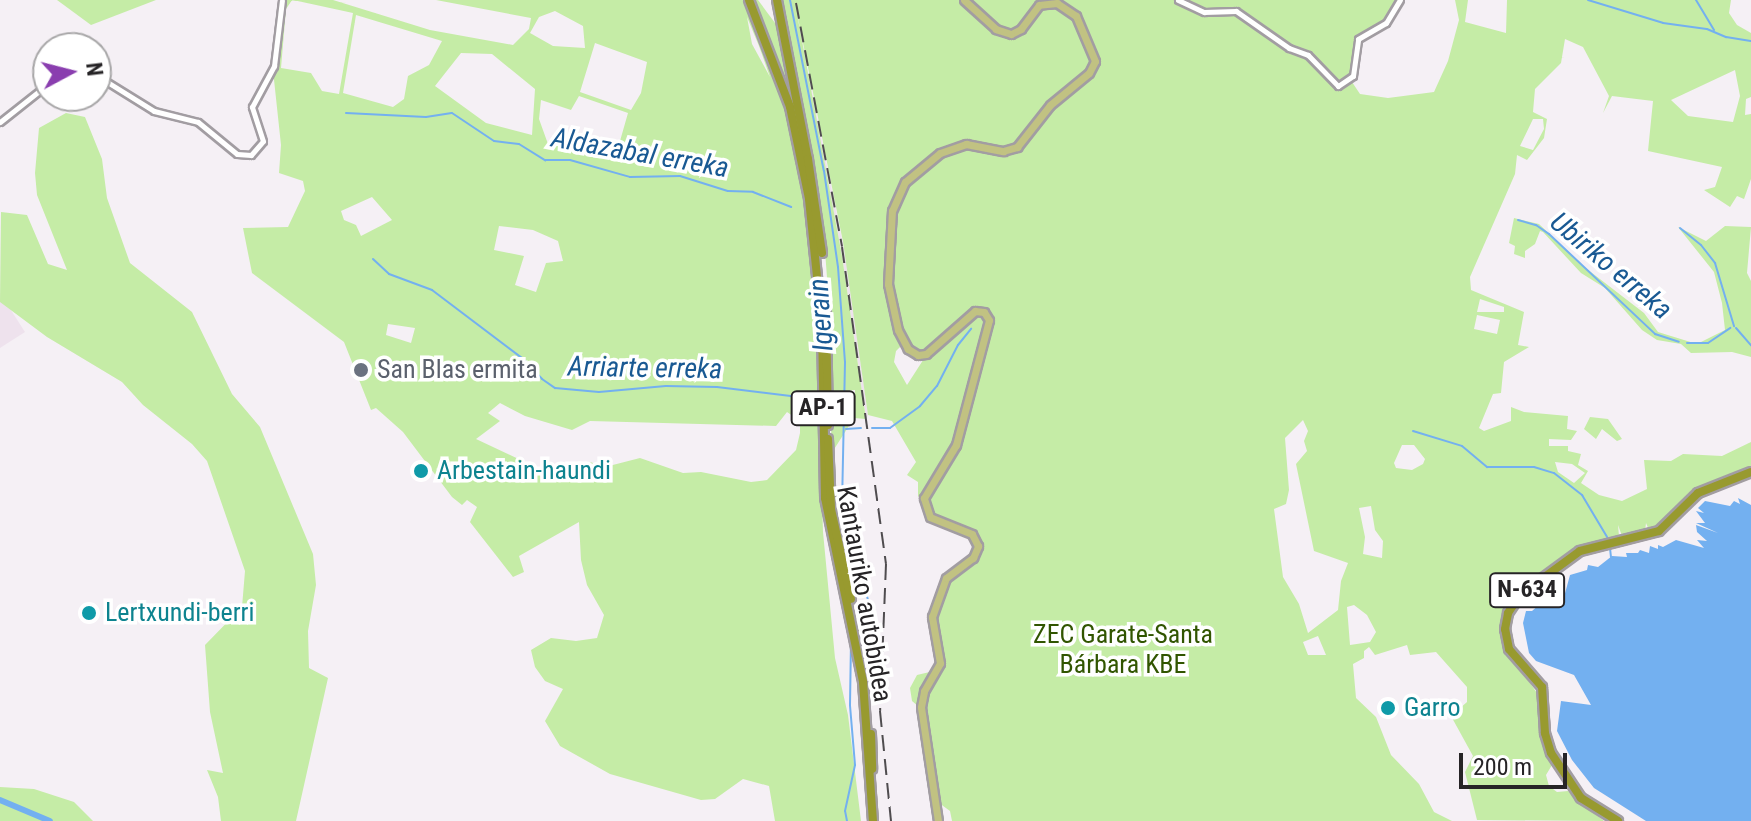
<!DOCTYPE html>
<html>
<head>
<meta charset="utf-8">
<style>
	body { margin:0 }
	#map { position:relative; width:1751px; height:821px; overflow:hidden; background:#f5f0f5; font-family:"Roboto Condensed",sans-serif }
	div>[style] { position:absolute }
	.built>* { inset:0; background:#eee2ed }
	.green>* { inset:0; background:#c5eca6 }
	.water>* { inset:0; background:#73b0f0 }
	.stream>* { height:2px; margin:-1px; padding:0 1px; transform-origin:1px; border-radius:1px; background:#73b0f0 }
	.river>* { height:6px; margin:-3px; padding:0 3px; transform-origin:3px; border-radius:3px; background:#73b0f0 }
	.roads { filter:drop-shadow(2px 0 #a29da2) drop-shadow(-2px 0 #a29da2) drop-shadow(0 2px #a29da2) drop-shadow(0 -2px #a29da2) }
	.minor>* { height:5px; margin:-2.5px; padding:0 2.5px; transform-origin:2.5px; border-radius:2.5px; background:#fff }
	.major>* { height:7px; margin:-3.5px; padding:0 3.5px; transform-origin:3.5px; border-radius:3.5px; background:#c1c282 }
	.highway>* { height:8px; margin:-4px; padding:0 4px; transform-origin:4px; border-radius:4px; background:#989a2f }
	.rail>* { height:2px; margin-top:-1px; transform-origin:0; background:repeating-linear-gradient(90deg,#4f4c4f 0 16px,transparent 0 24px) }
	.dots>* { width:22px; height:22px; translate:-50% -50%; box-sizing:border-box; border:4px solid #fff; border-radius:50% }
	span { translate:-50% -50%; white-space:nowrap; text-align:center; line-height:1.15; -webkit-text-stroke:7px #fff; paint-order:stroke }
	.shield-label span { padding:2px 6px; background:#fff; border:2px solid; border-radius:6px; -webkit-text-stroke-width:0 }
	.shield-label { font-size:24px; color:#262426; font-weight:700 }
	.worship-label { font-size:26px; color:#5b616d }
	.left { translate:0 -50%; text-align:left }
	.culture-label { font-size:26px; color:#0d838f }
	.street-label { font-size:26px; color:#262426 }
	.park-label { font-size:26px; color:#315500 }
	.water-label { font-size:28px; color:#195993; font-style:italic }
	.north { position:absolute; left:32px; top:32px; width:80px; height:80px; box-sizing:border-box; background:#fff; border:2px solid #a8a7a8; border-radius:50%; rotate:83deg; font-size:22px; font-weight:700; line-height:32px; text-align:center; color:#262426 }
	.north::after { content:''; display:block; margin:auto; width:28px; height:36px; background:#8a3eaf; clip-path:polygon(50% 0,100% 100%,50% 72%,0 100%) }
	.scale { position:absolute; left:1459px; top:753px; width:108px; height:36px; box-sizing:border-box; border:4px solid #262426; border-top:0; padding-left:10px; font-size:24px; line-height:28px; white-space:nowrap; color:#262426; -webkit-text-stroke:6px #fff; paint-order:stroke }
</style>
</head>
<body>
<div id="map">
	<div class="built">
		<div style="clip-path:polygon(794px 2px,847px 265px,868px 415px,866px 419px,842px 256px)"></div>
		<div style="clip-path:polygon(0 293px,25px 332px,0 348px)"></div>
	</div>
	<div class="green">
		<div style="clip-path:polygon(57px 0,156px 0,91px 25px)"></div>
		<div style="clip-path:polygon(evenodd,279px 0,292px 0,286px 9px,281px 68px,311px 73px,322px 91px,339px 94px,353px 13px,293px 0,333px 0,430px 30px,513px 45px,529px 29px,531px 18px,436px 0,746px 0,789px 118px,805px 194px,816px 301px,823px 532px,835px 658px,848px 715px,861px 821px,775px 821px,769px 786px,743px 779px,715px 799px,701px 800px,610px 774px,560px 746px,545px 721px,563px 689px,545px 681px,535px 667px,531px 650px,551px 638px,576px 641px,597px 638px,604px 615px,587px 585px,581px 560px,579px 522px,519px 556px,524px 572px,513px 577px,470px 522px,477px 507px,467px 500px,462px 505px,452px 497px,403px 432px,376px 408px,371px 410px,344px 342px,252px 273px,243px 228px,288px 227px,305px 191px,303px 181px,279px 173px,281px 145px,272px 61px,279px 0,555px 11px,583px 26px,585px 48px,553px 46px,530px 33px,539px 17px,555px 11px,279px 0,356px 15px,442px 41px,429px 65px,408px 76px,404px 99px,393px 107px,343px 93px,356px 15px,279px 0,747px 17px,759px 46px,770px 77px,752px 44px,747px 17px,279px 0,595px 43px,647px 62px,641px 93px,631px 110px,580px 92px,595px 43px,279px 0,461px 53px,492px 54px,535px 89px,532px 135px,486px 123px,435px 86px,461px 53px,279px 0,579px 96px,628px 113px,616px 155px,548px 144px,539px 119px,541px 100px,571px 110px,579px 96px,279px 0,372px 197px,392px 220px,361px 236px,356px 225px,344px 220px,341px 211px,372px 197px,279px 0,499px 226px,533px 230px,558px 241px,563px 261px,546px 263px,536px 292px,515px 285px,524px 256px,494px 250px,499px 226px,279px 0,388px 324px,415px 328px,411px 343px,386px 335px,388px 324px,279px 0,500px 403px,525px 416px,572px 430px,590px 421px,776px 426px,787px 412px,800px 421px,800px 433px,796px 450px,767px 480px,751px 482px,701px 472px,683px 473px,640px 458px,605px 467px,590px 462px,546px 472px,476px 439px,500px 421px,488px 413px,500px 403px)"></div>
		<div style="clip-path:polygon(752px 0,758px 0,778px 27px,795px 115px)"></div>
		<div style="clip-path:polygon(evenodd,780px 0,1402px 0,1388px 23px,1361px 39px,1359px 67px,1352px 82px,1360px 94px,1388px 98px,1434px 92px,1448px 61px,1459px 20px,1455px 0,1468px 0,1465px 22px,1506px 33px,1507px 0,1731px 0,1729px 13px,1737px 25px,1751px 33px,1751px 97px,1746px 99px,1745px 115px,1751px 114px,1751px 179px,1744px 199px,1737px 196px,1730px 207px,1704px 190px,1715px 187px,1722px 167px,1648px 151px,1653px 101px,1612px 96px,1603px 113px,1609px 96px,1583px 47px,1565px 39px,1561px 63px,1535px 89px,1533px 112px,1547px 119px,1544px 138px,1527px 160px,1517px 155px,1515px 174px,1470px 277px,1471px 290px,1524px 312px,1518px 345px,1529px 347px,1504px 362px,1501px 393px,1493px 394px,1479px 428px,1484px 431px,1511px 421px,1511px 407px,1524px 412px,1568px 416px,1567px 429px,1577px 431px,1571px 440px,1549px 439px,1549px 446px,1568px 446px,1568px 451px,1581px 454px,1578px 465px,1588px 471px,1581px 483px,1599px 495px,1622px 501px,1647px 489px,1644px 460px,1671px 461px,1683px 454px,1722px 456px,1751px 442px,1751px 469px,1697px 490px,1659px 527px,1649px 530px,1646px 523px,1645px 531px,1622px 536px,1618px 525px,1619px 536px,1578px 547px,1514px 597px,1504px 611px,1501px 630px,1504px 645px,1539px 696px,1541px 742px,1552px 765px,1546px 775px,1549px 786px,1557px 792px,1568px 791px,1604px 821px,1477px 820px,1465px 772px,1473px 756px,1451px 716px,1467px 702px,1467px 687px,1436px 652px,1410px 655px,1407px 645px,1375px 655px,1369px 647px,1364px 651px,1364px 658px,1353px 664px,1356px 698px,1376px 717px,1391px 755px,1419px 784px,1434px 812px,1452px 821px,952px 821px,950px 811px,935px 800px,925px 712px,912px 701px,910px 688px,917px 675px,938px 670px,934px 614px,948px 580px,973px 562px,973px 550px,970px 538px,931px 515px,925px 489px,918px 497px,918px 482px,907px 475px,916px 462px,892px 421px,868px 415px,843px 242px,795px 3px,842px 256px,866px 419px,854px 418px,831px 454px,832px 345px,824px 237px,811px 153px,780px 0,1735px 70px,1740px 96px,1733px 122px,1688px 116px,1671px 100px,1735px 70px,780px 0,1533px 119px,1543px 119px,1544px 129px,1533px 150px,1520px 146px,1533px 119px,780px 0,1480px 299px,1504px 307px,1504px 312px,1477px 312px,1480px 299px,780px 0,1477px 315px,1500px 320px,1497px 334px,1474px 329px,1477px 315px,780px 0,903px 344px,927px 354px,907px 385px,894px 362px,896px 351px,903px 344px,780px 0,855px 390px,854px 417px,846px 416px,847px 391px,855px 390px,780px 0,1303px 420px,1308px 431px,1304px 441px,1307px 451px,1296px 464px,1314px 551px,1348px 563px,1341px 581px,1338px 610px,1308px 633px,1299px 604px,1283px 577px,1274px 509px,1286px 504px,1289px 490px,1285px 438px,1303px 420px,780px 0,1402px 445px,1414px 445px,1425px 459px,1423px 464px,1412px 470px,1396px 468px,1394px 463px,1402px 445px,780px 0,1555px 462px,1572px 464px,1585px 473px,1574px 483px,1558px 472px,1555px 462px,780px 0,1371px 506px,1375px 530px,1383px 541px,1382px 558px,1363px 554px,1365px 537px,1359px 508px,1371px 506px,780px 0,1354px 605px,1367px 615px,1376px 632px,1370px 642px,1350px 645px,1347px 607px,1354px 605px,780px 0,1318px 636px,1326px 655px,1308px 655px,1303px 642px,1318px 636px)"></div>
		<div style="clip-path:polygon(66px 113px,85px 117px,102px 159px,107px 198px,130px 263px,192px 312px,232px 394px,260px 427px,313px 554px,316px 585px,308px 631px,309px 668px,328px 678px,296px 821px,221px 821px,218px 797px,207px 770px,223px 773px,210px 712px,205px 645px,242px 607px,245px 571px,207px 461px,192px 444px,143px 405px,122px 382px,47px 337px,0 302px,1px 212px,27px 215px,48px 264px,67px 270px,37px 195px,35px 173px,39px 128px)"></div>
		<div style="clip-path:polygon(1514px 218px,1539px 224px,1583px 266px,1644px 313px,1658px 332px,1697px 344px,1725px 330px,1722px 303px,1714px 272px,1678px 227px,1706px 241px,1725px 226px,1751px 227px,1747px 273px,1751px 281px,1751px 357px,1732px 352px,1691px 353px,1681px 344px,1657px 340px,1642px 330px,1605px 288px,1581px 273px,1543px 232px,1540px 231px,1535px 244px,1525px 251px,1525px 258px,1514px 254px,1515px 246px,1509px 243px)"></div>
		<div style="clip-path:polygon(1590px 417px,1608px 419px,1622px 439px,1617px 441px,1602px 429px,1596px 439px,1584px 429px)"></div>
		<div style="clip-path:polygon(0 787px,34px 789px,74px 802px,93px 821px,0 821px)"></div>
	</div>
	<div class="water">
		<div style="clip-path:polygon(1738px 498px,1751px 505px,1751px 821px,1646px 821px,1594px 788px,1572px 760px,1557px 731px,1561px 701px,1591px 705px,1574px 675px,1536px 661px,1529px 653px,1523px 623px,1526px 611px,1532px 611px,1548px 597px,1564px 597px,1570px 575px,1587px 570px,1588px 565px,1598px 567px,1612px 556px,1627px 557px,1626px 553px,1638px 553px,1640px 550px,1649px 553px,1650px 546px,1658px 549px,1658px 545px,1663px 547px,1676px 540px,1704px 548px,1697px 540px,1707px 541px,1697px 532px,1696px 525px,1718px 533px,1696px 523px,1705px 523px,1696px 511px,1704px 513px,1698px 508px,1705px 501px,1730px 506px,1734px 501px,1740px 504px)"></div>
	</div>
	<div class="stream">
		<div style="left:790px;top:0;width:174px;rotate:78.8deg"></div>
		<div style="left:824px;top:171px;width:97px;rotate:81.7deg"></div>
		<div style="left:838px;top:267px;width:95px;rotate:85.8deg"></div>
		<div style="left:845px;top:362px;width:141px;rotate:91.2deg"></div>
		<div style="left:842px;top:503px;width:17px;rotate:73deg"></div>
		<div style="left:847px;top:519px;width:25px;rotate:53deg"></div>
		<div style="left:862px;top:539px;width:11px;rotate:85deg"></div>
		<div style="left:863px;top:550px;width:13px;rotate:119deg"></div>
		<div style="left:857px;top:561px;width:41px;rotate:74.2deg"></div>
		<div style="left:868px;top:600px;width:24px;rotate:88deg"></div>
		<div style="left:1588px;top:0;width:78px;rotate:17deg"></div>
		<div style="left:1663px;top:23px;width:44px;rotate:7.8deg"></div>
		<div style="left:1707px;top:29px;width:21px;rotate:23deg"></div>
		<div style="left:1726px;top:37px;width:25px;rotate:9deg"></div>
		<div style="left:1696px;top:0;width:35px;rotate:59deg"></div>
		<div style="left:346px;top:113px;width:80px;rotate:2.9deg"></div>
		<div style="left:426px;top:117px;width:26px;rotate:-9deg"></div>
		<div style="left:452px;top:113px;width:50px;rotate:33.7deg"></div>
		<div style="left:494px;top:141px;width:25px;rotate:7deg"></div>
		<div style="left:519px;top:144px;width:31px;rotate:32deg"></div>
		<div style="left:545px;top:160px;width:25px"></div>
		<div style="left:570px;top:160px;width:62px;rotate:15.8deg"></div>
		<div style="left:630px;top:177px;width:50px;rotate:-1.1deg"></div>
		<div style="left:680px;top:176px;width:50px;rotate:17.4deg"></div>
		<div style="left:728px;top:191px;width:25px;rotate:2deg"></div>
		<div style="left:753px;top:192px;width:41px;rotate:21.5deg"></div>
		<div style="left:1518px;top:220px;width:19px;rotate:16deg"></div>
		<div style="left:1536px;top:225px;width:16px;rotate:35deg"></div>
		<div style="left:1549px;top:234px;width:146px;rotate:43.3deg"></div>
		<div style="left:1655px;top:334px;width:25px;rotate:18deg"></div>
		<div style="left:1680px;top:228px;width:27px;rotate:39deg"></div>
		<div style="left:1701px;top:245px;width:23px;rotate:52deg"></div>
		<div style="left:1715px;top:263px;width:66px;rotate:73.2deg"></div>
		<div style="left:373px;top:259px;width:22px;rotate:43deg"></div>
		<div style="left:389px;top:274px;width:46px;rotate:20.4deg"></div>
		<div style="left:432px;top:290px;width:113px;rotate:37.1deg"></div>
		<div style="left:522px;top:358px;width:29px;rotate:46deg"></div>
		<div style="left:542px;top:379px;width:16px;rotate:35deg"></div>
		<div style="left:555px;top:388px;width:44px;rotate:5.2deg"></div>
		<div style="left:599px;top:392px;width:67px;rotate:-5.1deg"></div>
		<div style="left:666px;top:386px;width:51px;rotate:1.1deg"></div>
		<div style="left:717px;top:387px;width:99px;rotate:7deg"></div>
		<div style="left:1736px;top:328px;width:23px;rotate:49deg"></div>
		<div style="left:1687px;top:343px;width:21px"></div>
		<div style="left:1708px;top:343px;width:27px;rotate:-34deg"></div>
		<div style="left:872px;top:428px;width:18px"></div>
		<div style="left:890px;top:428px;width:37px;rotate:-36deg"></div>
		<div style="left:920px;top:406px;width:26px;rotate:-50deg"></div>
		<div style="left:937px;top:386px;width:46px;rotate:-62.9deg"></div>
		<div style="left:958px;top:345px;width:21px;rotate:-51deg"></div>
		<div style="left:846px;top:429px;width:15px;rotate:-4deg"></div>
		<div style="left:1413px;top:431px;width:51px;rotate:17deg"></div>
		<div style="left:1462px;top:446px;width:33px;rotate:40deg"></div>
		<div style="left:1487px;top:467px;width:47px"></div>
		<div style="left:1534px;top:467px;width:21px;rotate:17deg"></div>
		<div style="left:1554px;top:473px;width:36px;rotate:38deg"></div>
		<div style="left:1582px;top:495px;width:49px;rotate:59.2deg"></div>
		<div style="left:1610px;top:548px;width:9px;rotate:84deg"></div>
		<div style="left:847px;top:821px;width:10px;rotate:-101deg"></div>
		<div style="left:845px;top:811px;width:47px;rotate:-77.7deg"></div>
		<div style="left:855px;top:765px;width:60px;rotate:-94.8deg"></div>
		<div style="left:850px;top:705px;width:63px;rotate:-89.1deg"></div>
	</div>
	<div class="river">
		<div style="left:0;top:800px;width:54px;rotate:22.8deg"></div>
	</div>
	<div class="roads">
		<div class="minor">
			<div style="left:1178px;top:0;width:29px;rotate:25deg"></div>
			<div style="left:1204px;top:12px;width:32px;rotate:-2deg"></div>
			<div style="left:1236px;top:11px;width:65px;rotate:34.9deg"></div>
			<div style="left:1289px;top:48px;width:20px;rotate:20deg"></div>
			<div style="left:1308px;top:55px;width:43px;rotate:45.9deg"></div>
			<div style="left:1338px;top:86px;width:18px;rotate:-34deg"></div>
			<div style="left:1353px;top:76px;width:37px;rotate:-82deg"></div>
			<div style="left:1358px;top:39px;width:32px;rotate:-30deg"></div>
			<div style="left:1386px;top:23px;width:27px;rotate:-59deg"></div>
			<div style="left:96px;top:75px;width:68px;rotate:31.8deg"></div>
			<div style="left:154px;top:111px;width:45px;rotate:14deg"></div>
			<div style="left:198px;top:122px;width:50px;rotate:39.4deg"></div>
			<div style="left:237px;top:154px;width:14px;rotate:4deg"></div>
			<div style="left:251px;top:155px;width:18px;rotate:-49deg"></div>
			<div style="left:263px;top:141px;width:36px;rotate:-108deg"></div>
			<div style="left:252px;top:107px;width:47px;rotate:-61.8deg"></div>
			<div style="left:274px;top:66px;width:66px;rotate:-83.1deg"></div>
			<div style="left:0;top:122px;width:61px;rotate:-38.4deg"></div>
		</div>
		<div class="major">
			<div style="left:938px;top:821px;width:115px;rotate:-98.5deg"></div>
			<div style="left:921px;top:707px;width:16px;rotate:-79deg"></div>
			<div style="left:924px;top:691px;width:32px;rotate:-60deg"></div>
			<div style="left:940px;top:663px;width:47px;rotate:-99.9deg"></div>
			<div style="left:932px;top:617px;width:41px;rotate:-70.3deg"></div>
			<div style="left:946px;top:578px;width:34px;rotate:-37deg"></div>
			<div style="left:973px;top:558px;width:13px;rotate:-67deg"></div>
			<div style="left:978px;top:546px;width:13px;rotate:-117deg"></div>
			<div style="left:972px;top:534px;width:45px;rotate:-158deg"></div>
			<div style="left:930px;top:517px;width:20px;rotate:-108deg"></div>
			<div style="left:924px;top:498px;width:62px;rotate:-58.9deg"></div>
			<div style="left:956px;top:445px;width:129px;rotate:-75.2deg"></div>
			<div style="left:989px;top:320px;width:9px;rotate:-122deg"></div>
			<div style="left:984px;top:312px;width:9px;rotate:-174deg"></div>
			<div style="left:975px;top:311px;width:65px;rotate:138.7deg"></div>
			<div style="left:926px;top:354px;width:8px;rotate:173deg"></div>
			<div style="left:918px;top:355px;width:12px;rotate:-149deg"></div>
			<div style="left:908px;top:349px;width:21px;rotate:-118deg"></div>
			<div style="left:898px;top:330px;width:47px;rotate:-102.3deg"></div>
			<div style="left:888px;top:284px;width:73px;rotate:-86.9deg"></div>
			<div style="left:892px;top:211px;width:32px;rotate:-66deg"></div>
			<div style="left:905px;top:182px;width:45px;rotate:-39.6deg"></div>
			<div style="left:940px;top:153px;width:28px;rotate:-19deg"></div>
			<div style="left:966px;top:144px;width:38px;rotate:11deg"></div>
			<div style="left:1003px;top:151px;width:15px;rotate:-16deg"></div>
			<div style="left:1017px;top:147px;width:53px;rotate:-51.8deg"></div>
			<div style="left:1050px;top:105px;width:50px;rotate:-39.4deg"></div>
			<div style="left:1089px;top:73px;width:13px;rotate:-63deg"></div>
			<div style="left:1095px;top:61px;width:49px;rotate:-112.9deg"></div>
			<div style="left:1076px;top:16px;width:23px;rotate:-146deg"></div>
			<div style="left:1057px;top:3px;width:18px;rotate:174deg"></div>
			<div style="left:1039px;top:5px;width:30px;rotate:127deg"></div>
			<div style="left:1021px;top:29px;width:11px;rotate:153deg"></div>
			<div style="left:1011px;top:34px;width:16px;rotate:-162deg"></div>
			<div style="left:996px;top:29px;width:43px;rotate:-137.8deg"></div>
		</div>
		<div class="highway">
			<div style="left:749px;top:0;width:115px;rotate:69deg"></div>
			<div style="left:790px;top:107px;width:94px;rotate:78.3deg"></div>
			<div style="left:809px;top:199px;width:127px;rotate:84.1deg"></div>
			<div style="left:822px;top:325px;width:173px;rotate:89deg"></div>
			<div style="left:825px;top:498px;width:188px;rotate:78.3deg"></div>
			<div style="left:863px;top:682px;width:139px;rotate:85.9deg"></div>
			<div style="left:777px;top:0;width:162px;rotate:79deg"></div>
			<div style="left:808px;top:159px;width:95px;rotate:81.5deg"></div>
			<div style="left:826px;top:311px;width:114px;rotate:89deg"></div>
			<div style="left:828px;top:439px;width:70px;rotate:87.5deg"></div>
			<div style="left:831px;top:509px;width:92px;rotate:77.5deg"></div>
			<div style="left:871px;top:734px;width:35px;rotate:88deg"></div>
			<div style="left:1618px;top:821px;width:44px;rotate:-148.1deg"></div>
			<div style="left:1581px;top:798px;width:54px;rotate:-123.7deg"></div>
			<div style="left:1551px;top:753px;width:21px;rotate:-107deg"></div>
			<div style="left:1545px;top:733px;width:46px;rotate:-93.7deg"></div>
			<div style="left:1542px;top:687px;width:50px;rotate:-131deg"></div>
			<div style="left:1509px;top:649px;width:20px;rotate:-101deg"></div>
			<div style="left:1505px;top:629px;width:16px;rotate:-79deg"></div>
			<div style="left:1508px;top:613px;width:22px;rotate:-56deg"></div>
			<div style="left:1520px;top:595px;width:74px;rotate:-36.3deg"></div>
			<div style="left:1580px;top:551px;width:81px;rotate:-14.2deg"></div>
			<div style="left:1659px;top:531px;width:54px;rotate:-44.3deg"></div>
			<div style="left:1698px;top:493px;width:57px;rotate:-21.6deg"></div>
		</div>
	</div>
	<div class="rail">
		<div style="left:796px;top:3px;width:248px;rotate:79.3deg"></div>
		<div style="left:842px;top:247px;width:320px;rotate:82.1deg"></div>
		<div style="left:886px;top:564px;width:147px;rotate:92.3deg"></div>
		<div style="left:880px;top:711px;width:111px;rotate:84.3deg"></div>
	</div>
	<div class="dots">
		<div style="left:361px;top:370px;background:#6b7280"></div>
		<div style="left:421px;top:471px;background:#0f9aa8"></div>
		<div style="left:89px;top:613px;background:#0f9aa8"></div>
		<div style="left:1388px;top:708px;background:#0f9aa8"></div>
	</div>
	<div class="shield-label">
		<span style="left:823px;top:408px">AP-1</span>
		<span style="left:1527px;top:590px">N-634</span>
	</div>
	<div class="worship-label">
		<span class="left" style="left:377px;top:370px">San Blas ermita</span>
	</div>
	<div class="culture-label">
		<span class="left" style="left:437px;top:471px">Arbestain-haundi</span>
		<span class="left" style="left:105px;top:613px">Lertxundi-berri</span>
		<span class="left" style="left:1404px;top:708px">Garro</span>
	</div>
	<div class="street-label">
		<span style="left:864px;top:594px;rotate:80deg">Kantauriko autobidea</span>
	</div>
	<div class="park-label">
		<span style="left:1123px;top:650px">ZEC Garate-Santa<br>Bárbara KBE</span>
	</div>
	<div class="water-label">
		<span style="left:640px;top:153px;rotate:10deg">Aldazabal erreka</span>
		<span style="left:1611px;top:266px;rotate:40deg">Ubiriko erreka</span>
		<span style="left:821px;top:315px;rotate:-94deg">Igerain</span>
		<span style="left:645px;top:368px;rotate:1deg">Arriarte erreka</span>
	</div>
	<div class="north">N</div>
	<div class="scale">200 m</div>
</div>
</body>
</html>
